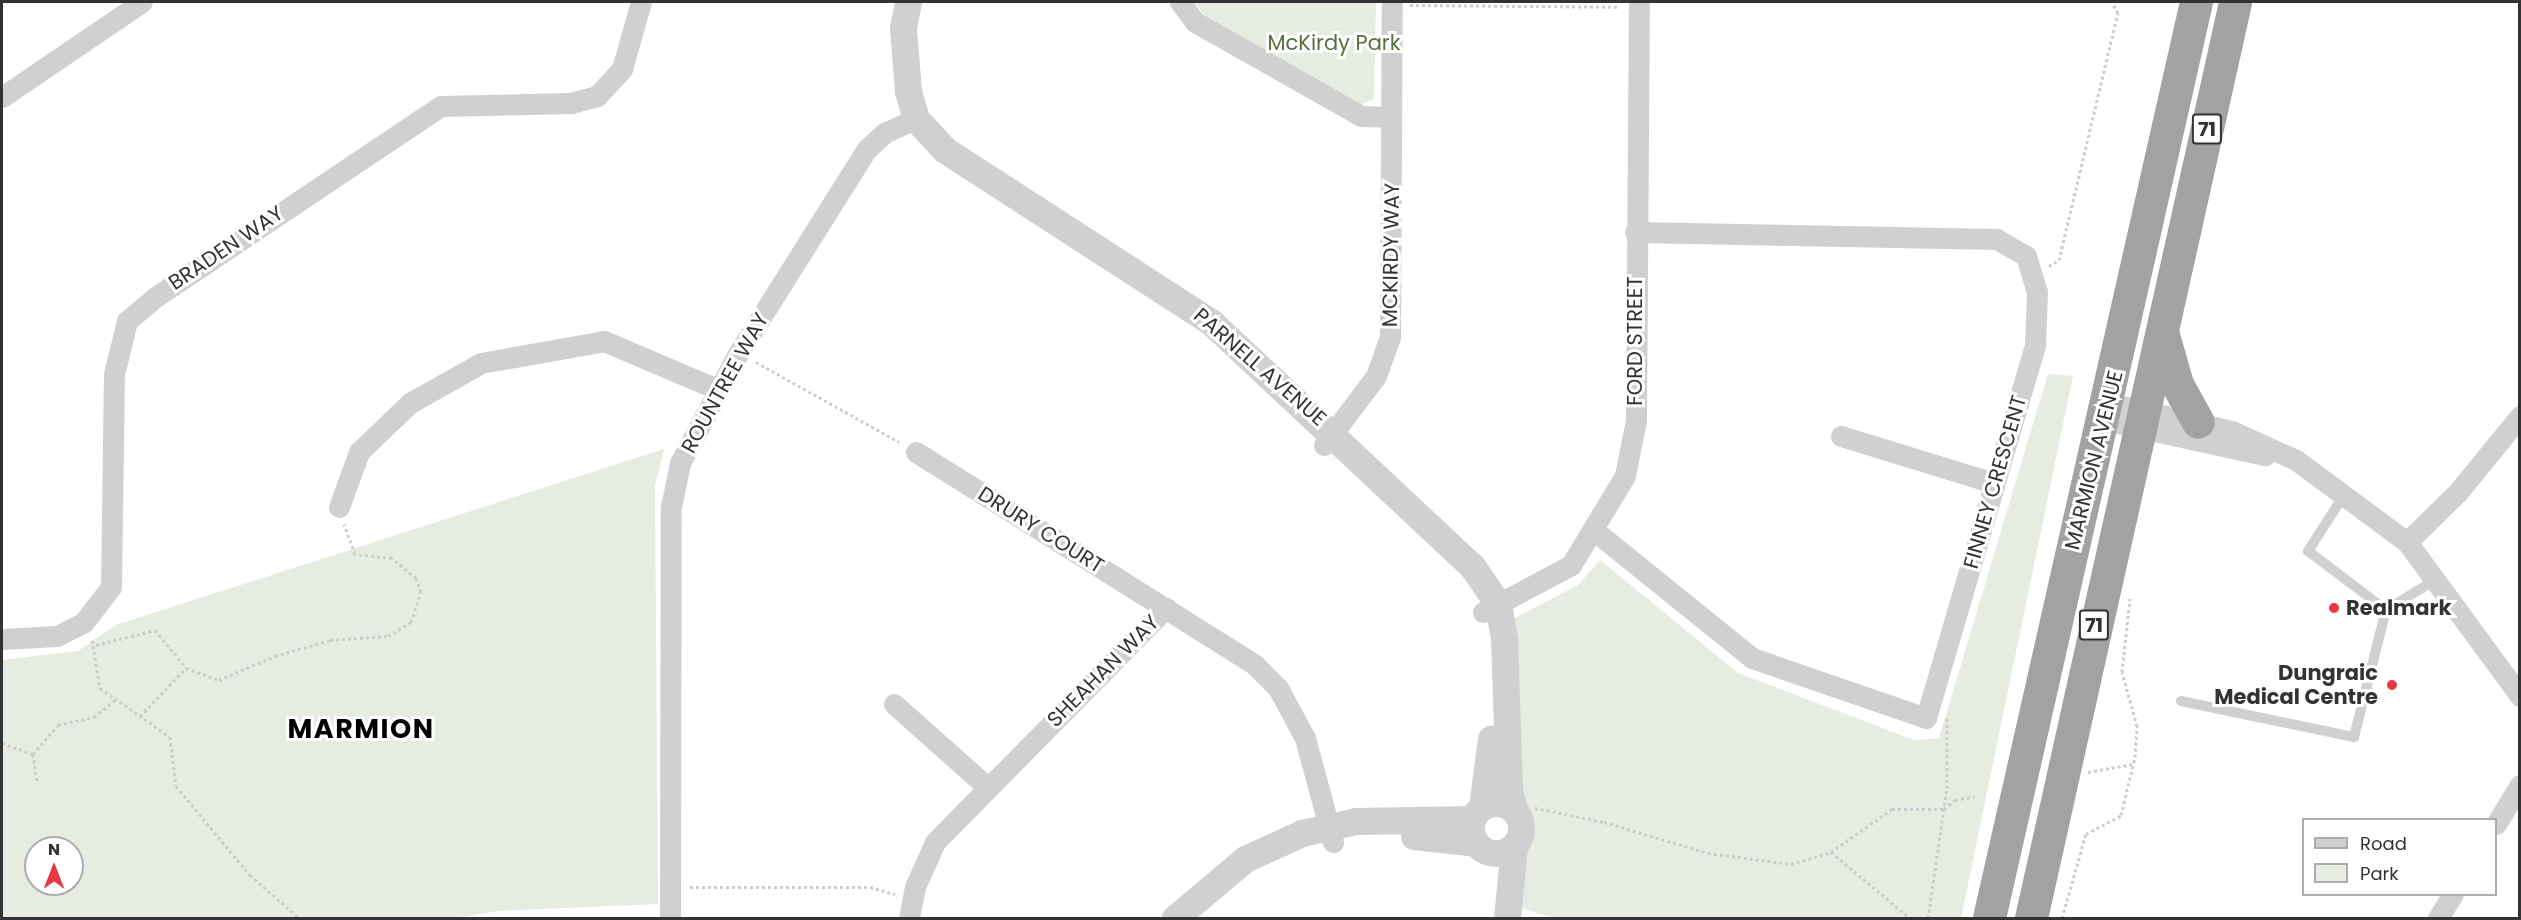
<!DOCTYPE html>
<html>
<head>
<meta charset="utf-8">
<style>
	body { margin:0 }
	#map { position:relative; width:2521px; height:920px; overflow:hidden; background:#fff; font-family:Poppins,sans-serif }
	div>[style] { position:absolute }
	.green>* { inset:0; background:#e6ecdf }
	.path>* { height:3px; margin-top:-1.5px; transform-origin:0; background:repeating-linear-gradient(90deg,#cdcdcd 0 3px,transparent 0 6px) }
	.service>* { height:10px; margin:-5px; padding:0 5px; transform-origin:5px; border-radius:5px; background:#d0d0d0 }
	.minor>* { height:21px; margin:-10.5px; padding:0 10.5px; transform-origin:10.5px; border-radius:10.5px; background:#d0d0d0 }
	.tertiary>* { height:27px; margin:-13.5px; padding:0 13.5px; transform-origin:13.5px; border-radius:13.5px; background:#d0d0d0 }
	.tertiary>.ring { margin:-13.5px; padding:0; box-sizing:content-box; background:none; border:27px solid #d0d0d0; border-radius:50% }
	.trunk>* { height:33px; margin:-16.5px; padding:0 16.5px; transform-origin:16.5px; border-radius:16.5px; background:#a2a2a2 }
	.dots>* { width:16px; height:16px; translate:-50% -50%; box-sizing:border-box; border:3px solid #fff; border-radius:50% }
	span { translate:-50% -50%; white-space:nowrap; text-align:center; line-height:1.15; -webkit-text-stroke:6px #fff; paint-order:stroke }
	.shield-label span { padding:2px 4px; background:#fff; border:2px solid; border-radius:4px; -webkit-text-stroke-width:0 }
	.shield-label { font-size:20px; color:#333; font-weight:700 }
	.park-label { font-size:21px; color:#56703f }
	.street-label { font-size:21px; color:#333 }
	.poi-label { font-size:21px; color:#333; font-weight:700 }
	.left { translate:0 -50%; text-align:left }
	.right { translate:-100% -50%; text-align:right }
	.district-label { font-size:27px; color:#000; font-weight:700; letter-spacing:1.5px }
	.frame { position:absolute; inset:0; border:3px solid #333; pointer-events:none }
	.legend { position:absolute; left:2302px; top:818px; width:195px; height:78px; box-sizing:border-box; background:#fff; border:2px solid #adadad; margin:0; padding:8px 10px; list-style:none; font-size:18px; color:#333 }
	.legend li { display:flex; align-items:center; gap:12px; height:30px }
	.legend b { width:30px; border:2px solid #adadad }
	.north { position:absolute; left:24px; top:836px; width:60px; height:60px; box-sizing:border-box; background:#fff; border:2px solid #adadad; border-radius:50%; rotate:0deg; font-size:16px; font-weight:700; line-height:24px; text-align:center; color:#333 }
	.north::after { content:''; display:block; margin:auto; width:21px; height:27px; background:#e63946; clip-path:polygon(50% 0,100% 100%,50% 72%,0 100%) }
</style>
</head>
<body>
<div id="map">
	<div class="green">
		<div style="clip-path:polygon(1194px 2px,1376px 2px,1374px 99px,1360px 105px,1207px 18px)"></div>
		<div style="clip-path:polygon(2048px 374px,2073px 376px,1961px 918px,1555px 918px,1520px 908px,1516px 664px,1507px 622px,1578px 585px,1600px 560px,1738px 673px,1914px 740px,1939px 738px)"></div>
		<div style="clip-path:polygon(evenodd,664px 449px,655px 485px,658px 904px,499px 911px,453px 918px,2px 918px,2px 660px,78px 651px,116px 625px,664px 449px,36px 848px,72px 848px,72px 884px,36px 884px,36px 848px)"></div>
	</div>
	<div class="path">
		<div style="left:1410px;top:5px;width:209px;rotate:0.5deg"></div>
		<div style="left:2049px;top:266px;width:12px;rotate:-31deg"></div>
		<div style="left:2059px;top:260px;width:254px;rotate:-76.6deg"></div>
		<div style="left:2118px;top:13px;width:13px;rotate:-119deg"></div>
		<div style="left:756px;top:362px;width:164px;rotate:29.2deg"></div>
		<div style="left:92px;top:640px;width:49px;rotate:80.5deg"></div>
		<div style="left:100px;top:688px;width:85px;rotate:35deg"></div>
		<div style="left:170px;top:737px;width:49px;rotate:83deg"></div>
		<div style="left:176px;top:786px;width:116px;rotate:50.3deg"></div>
		<div style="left:250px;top:875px;width:65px;rotate:41.3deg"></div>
		<div style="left:96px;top:645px;width:61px;rotate:-14.3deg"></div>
		<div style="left:155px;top:630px;width:49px;rotate:50.8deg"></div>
		<div style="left:140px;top:716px;width:66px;rotate:-46.2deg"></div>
		<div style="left:186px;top:668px;width:35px;rotate:20deg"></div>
		<div style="left:219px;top:680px;width:61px;rotate:-23.2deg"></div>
		<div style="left:275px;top:656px;width:57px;rotate:-16.2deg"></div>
		<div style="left:330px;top:640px;width:58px;rotate:-3.9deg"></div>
		<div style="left:388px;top:636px;width:27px;rotate:-31deg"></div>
		<div style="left:411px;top:622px;width:32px;rotate:-72deg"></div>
		<div style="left:421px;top:592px;width:15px;rotate:-110deg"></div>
		<div style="left:416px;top:578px;width:31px;rotate:-140deg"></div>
		<div style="left:392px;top:558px;width:37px;rotate:-174deg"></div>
		<div style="left:355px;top:554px;width:32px;rotate:-110deg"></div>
		<div style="left:2px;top:743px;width:33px;rotate:20deg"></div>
		<div style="left:33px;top:754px;width:27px;rotate:82deg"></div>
		<div style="left:33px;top:754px;width:38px;rotate:-49deg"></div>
		<div style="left:58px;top:725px;width:37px;rotate:-13deg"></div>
		<div style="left:94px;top:717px;width:28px;rotate:-39deg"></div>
		<div style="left:2088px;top:772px;width:46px;rotate:-10.1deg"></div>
		<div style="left:1535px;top:808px;width:70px;rotate:11.5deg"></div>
		<div style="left:1604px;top:822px;width:109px;rotate:16.6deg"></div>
		<div style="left:1708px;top:853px;width:84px;rotate:7.5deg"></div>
		<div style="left:1791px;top:864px;width:42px;rotate:-16.7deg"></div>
		<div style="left:1831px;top:852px;width:75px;rotate:-35.2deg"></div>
		<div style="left:1892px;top:809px;width:52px"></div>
		<div style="left:1944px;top:809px;width:14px;rotate:-39deg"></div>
		<div style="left:1955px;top:800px;width:20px;rotate:-11deg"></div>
		<div style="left:1831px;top:852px;width:103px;rotate:39.9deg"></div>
		<div style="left:690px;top:887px;width:180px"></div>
		<div style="left:870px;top:887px;width:26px;rotate:16deg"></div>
		<div style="left:1928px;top:918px;width:131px;rotate:-81.7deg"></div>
		<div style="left:1947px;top:788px;width:70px;rotate:-90deg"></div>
		<div style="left:2062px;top:918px;width:87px;rotate:-74.1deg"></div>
		<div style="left:2086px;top:834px;width:40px;rotate:-28deg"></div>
		<div style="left:2121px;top:815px;width:60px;rotate:-76.4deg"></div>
		<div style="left:2135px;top:757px;width:31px;rotate:-86deg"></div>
		<div style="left:2137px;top:726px;width:56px;rotate:-105.5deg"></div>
		<div style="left:2122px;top:672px;width:74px;rotate:-83.8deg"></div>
	</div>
	<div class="service">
		<div style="left:2344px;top:495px;width:67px;rotate:122.7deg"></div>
		<div style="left:2308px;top:551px;width:98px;rotate:37.1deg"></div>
		<div style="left:2181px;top:701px;width:177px;rotate:11.8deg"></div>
		<div style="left:2354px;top:737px;width:131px;rotate:-75.9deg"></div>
		<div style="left:2386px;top:610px;width:57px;rotate:-31.5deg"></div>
	</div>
	<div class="minor">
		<div style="left:1180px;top:2px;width:25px;rotate:53deg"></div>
		<div style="left:1195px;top:22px;width:191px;rotate:29.5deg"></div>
		<div style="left:1361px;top:116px;width:30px;rotate:2deg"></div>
		<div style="left:2px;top:97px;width:169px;rotate:-34.2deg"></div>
		<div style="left:2109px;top:403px;width:126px;rotate:12.8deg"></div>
		<div style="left:2232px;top:431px;width:70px;rotate:24.4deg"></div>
		<div style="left:2296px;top:460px;width:138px;rotate:36.5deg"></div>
		<div style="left:2407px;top:542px;width:191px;rotate:53.7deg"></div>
		<div style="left:2104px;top:420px;width:165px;rotate:12.3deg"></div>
		<div style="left:1841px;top:436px;width:160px;rotate:17.1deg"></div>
		<div style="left:1324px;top:445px;width:86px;rotate:-53deg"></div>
		<div style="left:1376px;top:376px;width:41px;rotate:-70.3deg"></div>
		<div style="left:1390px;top:337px;width:335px;rotate:-89.7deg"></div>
		<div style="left:916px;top:452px;width:400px;rotate:32.1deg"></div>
		<div style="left:1255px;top:665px;width:33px;rotate:45deg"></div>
		<div style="left:1278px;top:688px;width:57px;rotate:61.6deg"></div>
		<div style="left:1305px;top:738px;width:108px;rotate:74.9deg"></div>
		<div style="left:339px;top:507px;width:59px;rotate:-70deg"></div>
		<div style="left:359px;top:452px;width:71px;rotate:-43.9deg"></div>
		<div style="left:410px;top:403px;width:81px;rotate:-29.4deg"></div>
		<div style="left:481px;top:363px;width:125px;rotate:-10.1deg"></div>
		<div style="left:604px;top:341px;width:123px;rotate:23deg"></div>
		<div style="left:1596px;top:532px;width:201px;rotate:38.9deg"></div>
		<div style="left:1752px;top:658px;width:184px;rotate:19deg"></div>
		<div style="left:1926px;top:718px;width:389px;rotate:-73.7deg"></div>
		<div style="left:2035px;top:345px;width:53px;rotate:-87.8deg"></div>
		<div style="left:2037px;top:292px;width:38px;rotate:-107deg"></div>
		<div style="left:2026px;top:256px;width:34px;rotate:-150deg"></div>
		<div style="left:1997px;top:239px;width:362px;rotate:-178.9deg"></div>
		<div style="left:2407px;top:542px;width:71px;rotate:-44.4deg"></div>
		<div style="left:2458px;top:492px;width:98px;rotate:-50.8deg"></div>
		<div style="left:1483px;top:612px;width:100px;rotate:-28.1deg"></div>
		<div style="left:1571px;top:565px;width:104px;rotate:-58.8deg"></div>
		<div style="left:1625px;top:476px;width:57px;rotate:-78.9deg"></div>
		<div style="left:1636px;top:420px;width:418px;rotate:-89.6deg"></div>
		<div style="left:2px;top:639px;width:55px;rotate:-3.1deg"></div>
		<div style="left:57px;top:636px;width:30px;rotate:-27deg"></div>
		<div style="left:84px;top:622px;width:44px;rotate:-52.4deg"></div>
		<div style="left:111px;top:587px;width:213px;rotate:-89.2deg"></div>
		<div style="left:114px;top:374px;width:55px;rotate:-76.2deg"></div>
		<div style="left:127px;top:321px;width:35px;rotate:-40deg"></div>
		<div style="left:154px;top:298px;width:345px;rotate:-33.8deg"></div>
		<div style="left:441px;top:106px;width:130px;rotate:-1.3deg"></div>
		<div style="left:571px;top:103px;width:27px;rotate:-15deg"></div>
		<div style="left:597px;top:96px;width:37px;rotate:-47deg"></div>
		<div style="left:622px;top:69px;width:70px;rotate:-74.2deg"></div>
		<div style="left:894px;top:704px;width:125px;rotate:41.7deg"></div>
		<div style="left:2496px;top:824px;width:46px;rotate:-58.4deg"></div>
		<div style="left:670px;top:918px;width:411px;rotate:-89.9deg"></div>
		<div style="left:671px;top:507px;width:45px;rotate:-78.4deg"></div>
		<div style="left:680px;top:463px;width:126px;rotate:-62deg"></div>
		<div style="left:739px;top:352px;width:240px;rotate:-57.8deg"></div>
		<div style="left:867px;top:149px;width:23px;rotate:-43deg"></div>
		<div style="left:884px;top:133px;width:35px;rotate:-24deg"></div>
		<div style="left:909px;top:918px;width:32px;rotate:-79deg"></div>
		<div style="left:915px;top:887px;width:49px;rotate:-66deg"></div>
		<div style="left:935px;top:842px;width:329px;rotate:-45.4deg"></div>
		<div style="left:2438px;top:918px;width:28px;rotate:-58deg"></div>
	</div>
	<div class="tertiary">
		<div style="left:908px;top:2px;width:26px;rotate:101deg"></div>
		<div style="left:903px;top:28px;width:63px;rotate:85.5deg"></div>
		<div style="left:908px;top:91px;width:29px;rotate:74deg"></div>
		<div style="left:916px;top:119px;width:42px;rotate:46.9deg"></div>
		<div style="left:945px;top:150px;width:318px;rotate:32.9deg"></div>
		<div style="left:1212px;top:323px;width:356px;rotate:43.1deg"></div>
		<div style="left:1472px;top:566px;width:46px;rotate:55.6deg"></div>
		<div style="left:1498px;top:604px;width:35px;rotate:80deg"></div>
		<div style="left:1504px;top:638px;width:153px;rotate:88.1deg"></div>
		<div style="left:1509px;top:791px;width:20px;rotate:75deg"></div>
		<div class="ring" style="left:1471px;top:803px;width:23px;height:23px"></div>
		<div style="left:1482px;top:807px;width:69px;rotate:-82.5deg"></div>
		<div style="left:1414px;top:836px;width:62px;rotate:6.4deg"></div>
		<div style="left:1175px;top:918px;width:92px;rotate:-40.1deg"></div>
		<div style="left:1245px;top:859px;width:63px;rotate:-24.5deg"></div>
		<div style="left:1302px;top:833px;width:55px;rotate:-12.5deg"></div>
		<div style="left:1356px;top:821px;width:116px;rotate:-1deg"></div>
		<div style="left:1507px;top:918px;width:72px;rotate:-84.4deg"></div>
	</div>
	<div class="trunk">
		<div style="left:2163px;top:335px;width:51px;rotate:74.1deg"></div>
		<div style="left:2177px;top:384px;width:43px;rotate:61.1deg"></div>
		<div style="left:1989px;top:918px;width:939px;rotate:-77.27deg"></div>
		<div style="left:2031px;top:918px;width:938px;rotate:-77.44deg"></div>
	</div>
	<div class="dots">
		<div style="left:2334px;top:608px;background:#e63946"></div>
		<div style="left:2392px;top:685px;background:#e63946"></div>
	</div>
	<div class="shield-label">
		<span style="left:2207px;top:129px">71</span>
		<span style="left:2094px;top:625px">71</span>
	</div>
	<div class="park-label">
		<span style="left:1334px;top:43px">McKirdy Park</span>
	</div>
	<div class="street-label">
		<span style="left:226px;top:248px;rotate:-34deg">BRADEN WAY</span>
		<span style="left:1391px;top:255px;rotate:-89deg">MCKIRDY WAY</span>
		<span style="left:1635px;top:341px;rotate:-90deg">FORD STREET</span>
		<span style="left:1260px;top:367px;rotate:41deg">PARNELL AVENUE</span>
		<span style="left:725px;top:383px;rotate:-61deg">ROUNTREE WAY</span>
		<span style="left:2094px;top:460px;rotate:-76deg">MARMION AVENUE</span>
		<span style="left:1995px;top:482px;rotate:-74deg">FINNEY CRESCENT</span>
		<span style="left:1041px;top:530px;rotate:32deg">DRURY COURT</span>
		<span style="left:1103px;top:671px;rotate:-45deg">SHEAHAN WAY</span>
	</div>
	<div class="poi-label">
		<span class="left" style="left:2346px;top:608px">Realmark</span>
		<span class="right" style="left:2378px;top:685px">Dungraic<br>Medical Centre</span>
	</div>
	<div class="district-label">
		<span style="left:361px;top:729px">MARMION</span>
	</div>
	<div class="frame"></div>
	<ul class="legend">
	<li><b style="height:8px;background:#d0d0d0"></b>Road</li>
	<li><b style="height:16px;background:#e6ecdf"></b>Park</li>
	</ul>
	<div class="north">N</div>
</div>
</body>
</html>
